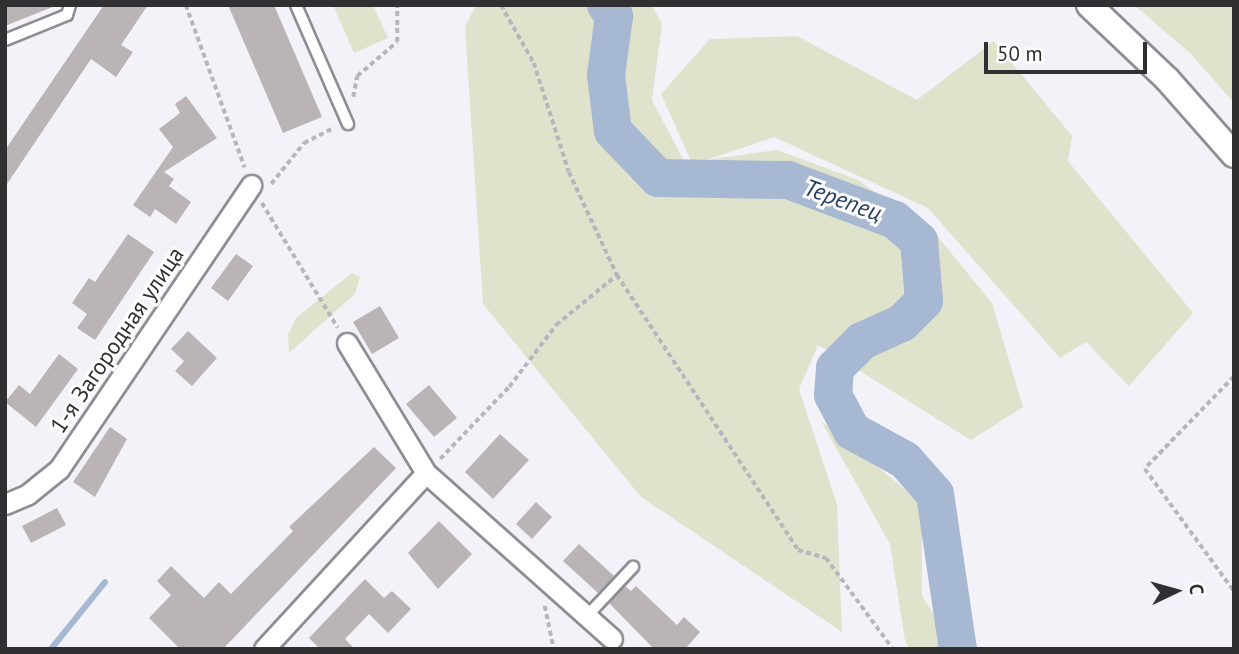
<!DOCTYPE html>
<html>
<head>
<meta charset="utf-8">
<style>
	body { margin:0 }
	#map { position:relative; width:1239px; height:654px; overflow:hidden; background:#f3f2f9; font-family:"PT Sans",sans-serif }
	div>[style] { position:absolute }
	.green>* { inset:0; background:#dfe3cc }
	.stream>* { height:6px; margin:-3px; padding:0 3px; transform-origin:3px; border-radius:3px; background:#a6b8d2 }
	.river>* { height:38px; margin:-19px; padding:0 19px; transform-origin:19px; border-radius:19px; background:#a6b8d2 }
	.building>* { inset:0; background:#bbb4b7 }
	.path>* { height:3.5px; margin-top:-1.75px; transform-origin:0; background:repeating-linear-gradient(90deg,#b7b6bc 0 5px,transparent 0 8.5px) }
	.roads { filter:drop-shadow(2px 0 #8d8d93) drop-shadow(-2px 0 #8d8d93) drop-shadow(0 2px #8d8d93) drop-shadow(0 -2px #8d8d93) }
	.service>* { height:10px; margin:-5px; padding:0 5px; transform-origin:5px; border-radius:5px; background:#fff }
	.minor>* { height:19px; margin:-9.5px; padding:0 9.5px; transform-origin:9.5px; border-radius:9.5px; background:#fff }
	.tertiary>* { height:24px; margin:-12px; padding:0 12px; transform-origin:12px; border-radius:12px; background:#fff }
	span { translate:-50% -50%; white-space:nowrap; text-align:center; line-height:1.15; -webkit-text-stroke:6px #fff; paint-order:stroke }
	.street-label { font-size:23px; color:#302f32 }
	.water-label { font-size:24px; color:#253e63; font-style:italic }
	.frame { position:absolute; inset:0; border:7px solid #302f32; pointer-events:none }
	.north { position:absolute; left:1141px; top:556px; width:70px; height:70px; -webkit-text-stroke:5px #fff; paint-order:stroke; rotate:85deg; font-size:19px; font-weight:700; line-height:28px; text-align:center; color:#302f32 }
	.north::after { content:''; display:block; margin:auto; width:24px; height:32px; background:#302f32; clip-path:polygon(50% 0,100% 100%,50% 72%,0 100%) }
	.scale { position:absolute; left:984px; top:42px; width:163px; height:32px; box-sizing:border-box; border:4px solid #302f32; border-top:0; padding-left:9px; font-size:21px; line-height:24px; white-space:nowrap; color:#302f32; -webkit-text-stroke:5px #fff; paint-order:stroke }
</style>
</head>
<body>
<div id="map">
	<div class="green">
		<div style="clip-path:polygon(333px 5px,373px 5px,388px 38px,354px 53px)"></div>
		<div style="clip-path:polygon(476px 5px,652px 5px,662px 24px,652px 100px,686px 165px,692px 163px,661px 94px,710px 39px,797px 36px,917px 100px,994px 41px,1072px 136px,1068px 161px,1193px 313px,1129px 386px,1086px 342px,1060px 358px,928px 208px,774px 137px,706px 160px,777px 150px,858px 180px,938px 237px,992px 303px,1023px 407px,971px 440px,818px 345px,799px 389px,837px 505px,842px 632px,641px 497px,483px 304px,465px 27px)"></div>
		<div style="clip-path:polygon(1134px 5px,1234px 5px,1234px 103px,1191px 54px)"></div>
		<div style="clip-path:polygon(352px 273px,360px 277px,355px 294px,289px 353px,288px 335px,296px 318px)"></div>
		<div style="clip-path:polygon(821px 421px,922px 503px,922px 596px,955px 649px,909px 649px,905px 641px,890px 544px)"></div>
	</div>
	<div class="stream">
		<div style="left:51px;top:649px;width:86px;rotate:-51.1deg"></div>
	</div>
	<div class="river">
		<div style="left:606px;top:5px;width:14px;rotate:54deg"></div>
		<div style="left:614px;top:16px;width:60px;rotate:97.7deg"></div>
		<div style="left:606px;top:75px;width:56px;rotate:82.9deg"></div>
		<div style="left:613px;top:131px;width:65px;rotate:46.2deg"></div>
		<div style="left:658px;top:178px;width:130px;rotate:0.9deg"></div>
		<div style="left:788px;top:180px;width:114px;rotate:20.5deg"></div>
		<div style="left:895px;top:220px;width:32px;rotate:41deg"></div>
		<div style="left:919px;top:241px;width:60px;rotate:85.2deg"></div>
		<div style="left:924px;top:301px;width:31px;rotate:135deg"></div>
		<div style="left:902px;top:323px;width:44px;rotate:155.8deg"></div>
		<div style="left:862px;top:341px;width:38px;rotate:135deg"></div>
		<div style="left:835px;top:368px;width:27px;rotate:94deg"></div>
		<div style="left:833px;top:395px;width:41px;rotate:62.2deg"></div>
		<div style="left:852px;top:431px;width:60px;rotate:28.7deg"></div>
		<div style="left:905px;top:460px;width:45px;rotate:48.6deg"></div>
		<div style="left:935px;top:494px;width:157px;rotate:81.6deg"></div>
	</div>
	<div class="building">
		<div style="clip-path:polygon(5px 5px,55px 5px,55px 6px,5px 26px)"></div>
		<div style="clip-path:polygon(104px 5px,148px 5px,121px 45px,133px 52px,116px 77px,91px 59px,5px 187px,5px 150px)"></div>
		<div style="clip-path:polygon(228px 5px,274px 5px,322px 117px,283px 133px)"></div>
		<div style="clip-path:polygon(186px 96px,217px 138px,164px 172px,174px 179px,169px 186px,191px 202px,176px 224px,155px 209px,150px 217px,133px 205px,173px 147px,159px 129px,180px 113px,175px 104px)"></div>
		<div style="clip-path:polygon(128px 234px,154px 252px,95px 340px,77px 328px,87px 314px,72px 303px,89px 278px,95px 282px)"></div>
		<div style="clip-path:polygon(236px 254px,253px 266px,228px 301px,211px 288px)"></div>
		<div style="clip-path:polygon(380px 306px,399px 338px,372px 354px,353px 322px)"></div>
		<div style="clip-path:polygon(188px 331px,217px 358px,192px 386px,175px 371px,184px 361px,171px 349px)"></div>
		<div style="clip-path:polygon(59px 354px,78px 369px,36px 427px,5px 402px,19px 385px,30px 394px)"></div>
		<div style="clip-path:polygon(429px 385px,457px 418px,434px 437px,406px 404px)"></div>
		<div style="clip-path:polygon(110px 427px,127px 439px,95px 497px,73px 482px)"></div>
		<div style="clip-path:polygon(500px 434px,529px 460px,493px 499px,465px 472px)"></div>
		<div style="clip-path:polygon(374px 447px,396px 468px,223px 649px,180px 649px,149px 618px,171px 595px,157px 581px,171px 566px,204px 598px,219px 582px,231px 594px,293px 531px,289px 527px)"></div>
		<div style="clip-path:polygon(536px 502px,552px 517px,532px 539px,516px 524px)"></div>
		<div style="clip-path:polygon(57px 508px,66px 525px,31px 543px,22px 526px)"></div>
		<div style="clip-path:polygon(439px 521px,472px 554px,438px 589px,408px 553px)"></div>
		<div style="clip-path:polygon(579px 544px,614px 576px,598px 593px,563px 561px)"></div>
		<div style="clip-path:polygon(365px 579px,384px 598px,392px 591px,411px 609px,388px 633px,369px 614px,345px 639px,355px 649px,320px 649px,309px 638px)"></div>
		<div style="clip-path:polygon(625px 586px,631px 591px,636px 586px,677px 625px,684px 617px,700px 632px,685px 649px,654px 649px,609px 603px)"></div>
	</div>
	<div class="path">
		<div style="left:186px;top:5px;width:173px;rotate:70.1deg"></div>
		<div style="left:501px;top:5px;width:67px;rotate:60.4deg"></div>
		<div style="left:534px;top:63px;width:114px;rotate:72.2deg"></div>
		<div style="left:569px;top:172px;width:114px;rotate:65deg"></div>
		<div style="left:617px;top:275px;width:329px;rotate:56.6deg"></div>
		<div style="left:798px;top:550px;width:29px;rotate:16deg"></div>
		<div style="left:826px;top:558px;width:113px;rotate:53.6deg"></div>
		<div style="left:353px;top:97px;width:21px;rotate:-79deg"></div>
		<div style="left:357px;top:76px;width:52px;rotate:-40.4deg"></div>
		<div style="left:397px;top:42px;width:37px;rotate:-90deg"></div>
		<div style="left:271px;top:184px;width:53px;rotate:-51.2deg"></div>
		<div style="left:304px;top:143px;width:34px;rotate:-27deg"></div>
		<div style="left:262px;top:203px;width:146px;rotate:58.7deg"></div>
		<div style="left:1234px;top:377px;width:128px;rotate:134.1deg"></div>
		<div style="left:1145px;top:469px;width:151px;rotate:53.9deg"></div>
		<div style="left:440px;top:459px;width:100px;rotate:-46.2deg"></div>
		<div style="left:509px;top:387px;width:78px;rotate:-52.8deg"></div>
		<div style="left:556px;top:325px;width:79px;rotate:-39.3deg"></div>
		<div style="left:545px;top:606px;width:44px;rotate:78.2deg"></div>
	</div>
	<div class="roads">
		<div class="service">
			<div style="left:296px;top:5px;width:130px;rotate:66.4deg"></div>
			<div style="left:5px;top:40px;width:67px;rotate:-22deg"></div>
			<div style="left:67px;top:15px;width:10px;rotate:-73deg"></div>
			<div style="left:586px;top:617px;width:69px;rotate:-46.8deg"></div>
		</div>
		<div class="minor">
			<div style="left:347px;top:343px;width:152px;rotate:58.7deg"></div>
			<div style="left:426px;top:473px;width:249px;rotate:41.7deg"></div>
			<div style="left:5px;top:504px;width:25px;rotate:-23deg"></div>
			<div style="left:28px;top:494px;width:40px;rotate:-39deg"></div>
			<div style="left:59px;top:469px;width:343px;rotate:-55.9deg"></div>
			<div style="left:264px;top:649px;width:239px;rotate:-47.4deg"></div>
		</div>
		<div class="tertiary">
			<div style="left:1089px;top:5px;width:108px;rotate:43.5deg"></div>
			<div style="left:1167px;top:79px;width:101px;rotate:48.6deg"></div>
		</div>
	</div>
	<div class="street-label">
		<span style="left:117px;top:340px;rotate:-56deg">1-я Загородная улица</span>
	</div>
	<div class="water-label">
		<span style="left:843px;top:200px;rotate:20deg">Терепец</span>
	</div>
	<div class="frame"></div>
	<div class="north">С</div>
	<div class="scale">50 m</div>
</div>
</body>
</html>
